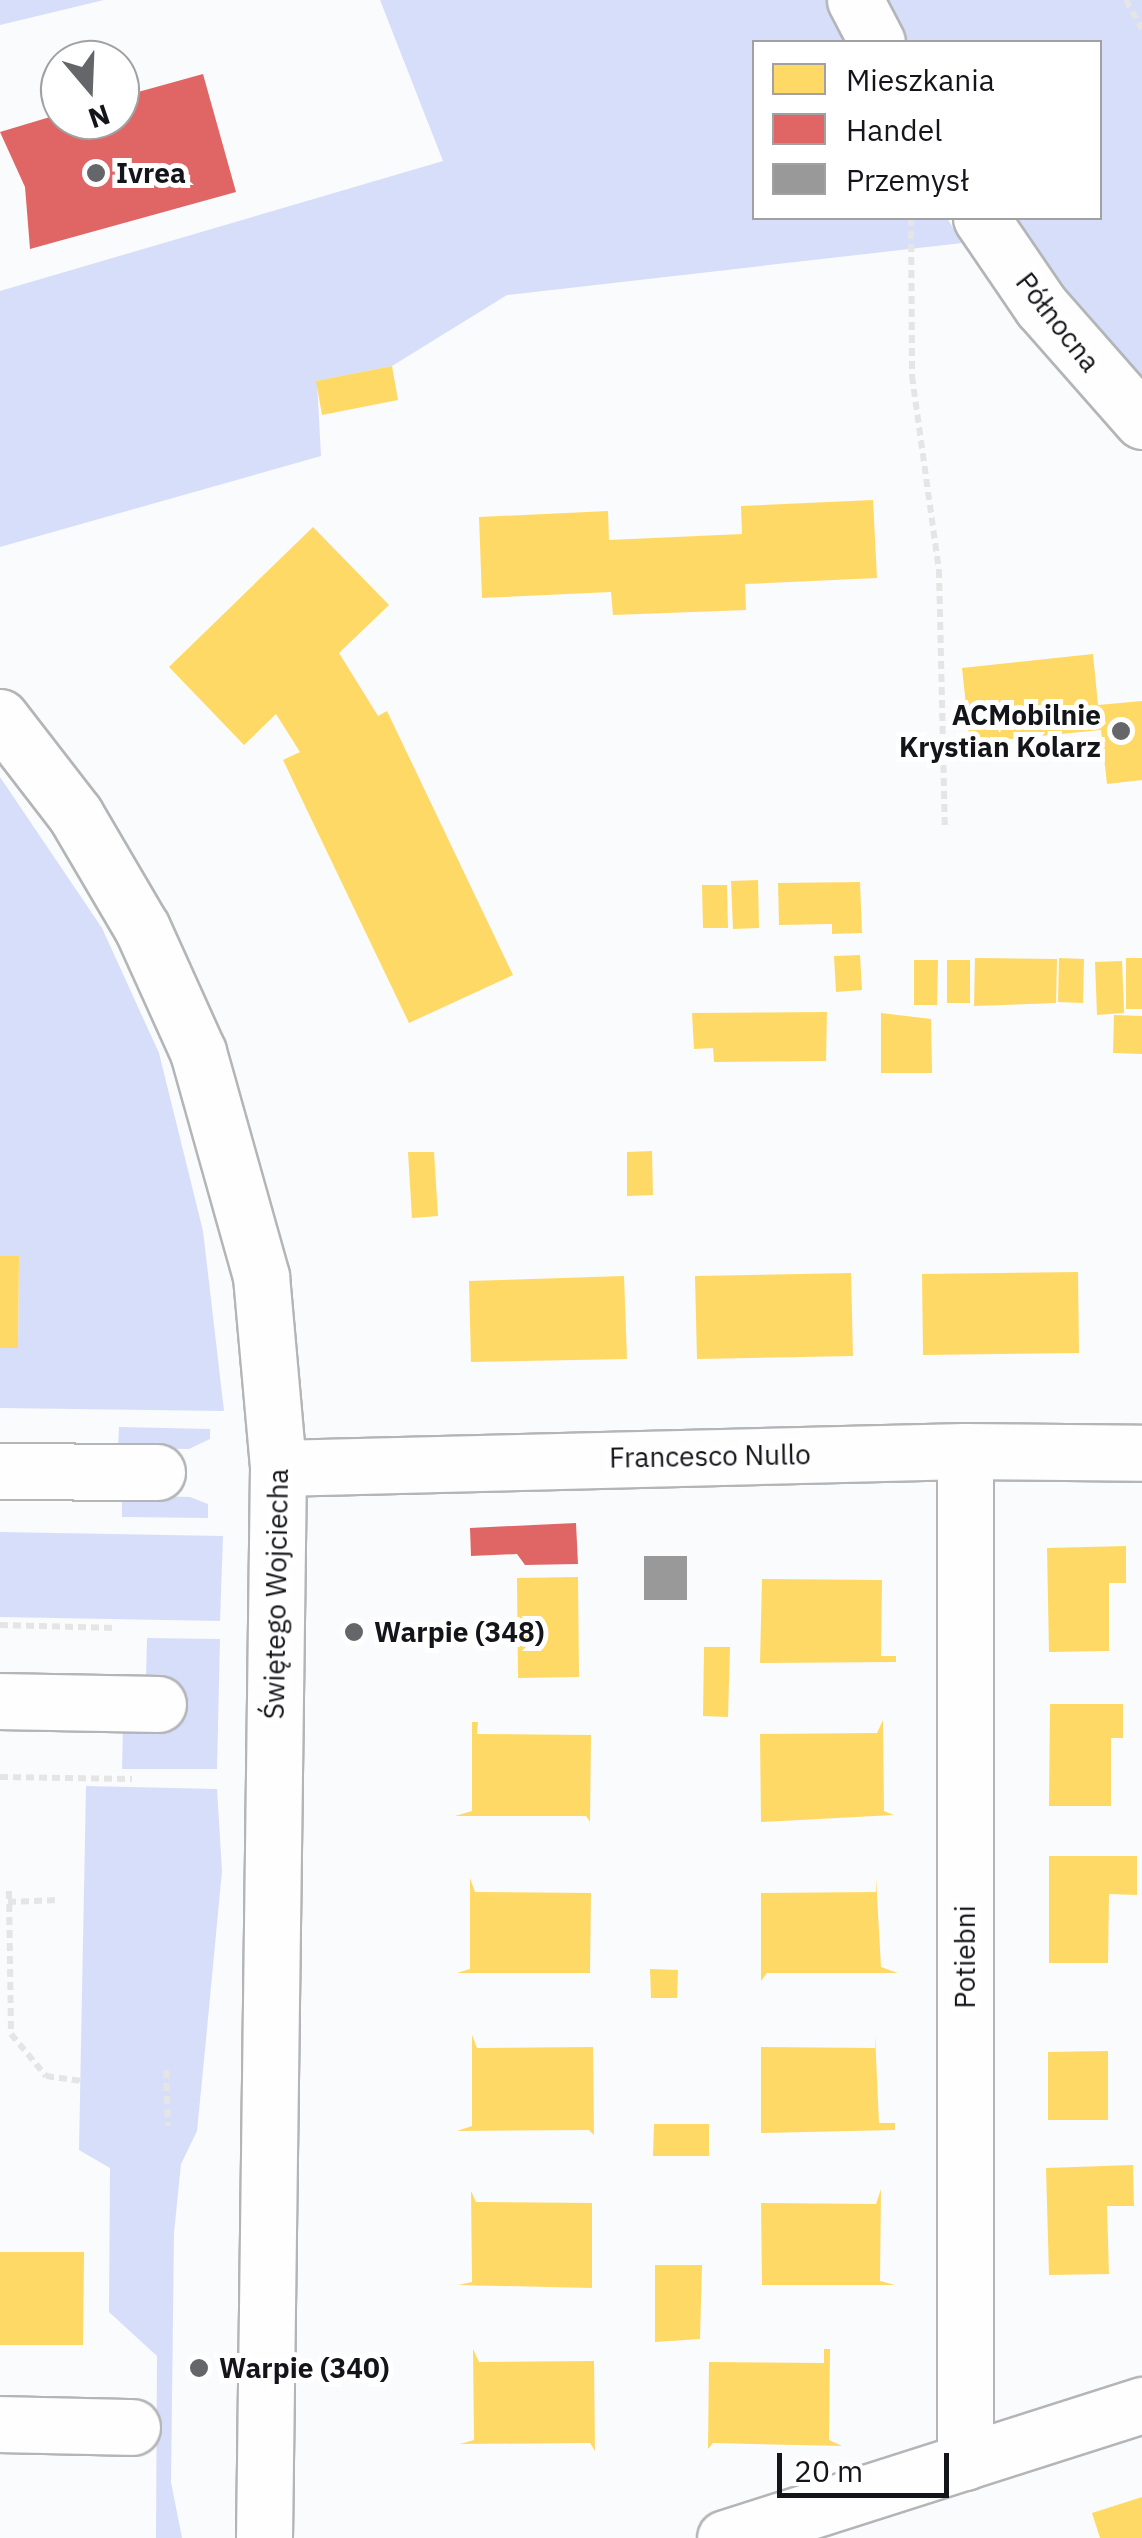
<!DOCTYPE html>
<html>
<head>
<meta charset="utf-8">
<style>
	body { margin:0 }
	#map { position:relative; width:1142px; height:2538px; overflow:hidden; background:#fafbfc; font-family:"IBM Plex Sans",sans-serif }
	div>[style] { position:absolute }
	.green>* { inset:0; background:#d7defa }
	.homes>* { inset:0; background:#ffd966 }
	.shops>* { inset:0; background:#e06666 }
	.industry>* { inset:0; background:#999 }
	.path>* { height:6px; margin-top:-3px; transform-origin:0; background:repeating-linear-gradient(90deg,#e5e5e5 0 8px,transparent 0 13px) }
	.roads { filter:drop-shadow(2px 0 #b4b5b7) drop-shadow(-2px 0 #b4b5b7) drop-shadow(0 2px #b4b5b7) drop-shadow(0 -2px #b4b5b7) }
	.street>* { height:55px; margin:-27.5px; padding:0 27.5px; transform-origin:27.5px; border-radius:27.5px; background:#fefeff }
	.secondary>* { height:55px; margin:-27.5px; padding:0 27.5px; transform-origin:27.5px; border-radius:27.5px; background:#fefeff }
	.dots>* { width:28px; height:28px; translate:-50% -50%; box-sizing:border-box; border:5px solid #fff; border-radius:50% }
	span { translate:-50% -50%; white-space:nowrap; text-align:center; line-height:1.15; -webkit-text-stroke:10px #fff; paint-order:stroke }
	.poi-label { font-size:28px; color:#14151a; font-weight:700 }
	.left { translate:0 -50%; text-align:left }
	.right { translate:-100% -50%; text-align:right }
	.street-label { font-size:28px; color:#14151a }
	.legend { position:absolute; left:752px; top:40px; width:350px; height:180px; box-sizing:border-box; background:#fff; border:2px solid #a1a1a3; margin:0; padding:12px 18px; list-style:none; font-size:30px; color:#14151a }
	.legend li { display:flex; align-items:center; gap:20px; height:50px }
	.legend b { width:50px; border:2px solid #a1a1a3 }
	.north { position:absolute; left:40px; top:40px; width:100px; height:100px; box-sizing:border-box; background:#fff; border:2px solid #a1a1a3; border-radius:50%; rotate:161deg; font-size:28px; font-weight:700; line-height:40px; text-align:center; color:#14151a }
	.north::after { content:''; display:block; margin:auto; width:35px; height:45px; background:#646669; clip-path:polygon(50% 0,100% 100%,50% 72%,0 100%) }
	.scale { position:absolute; left:777px; top:2453px; width:172px; height:45px; box-sizing:border-box; border:5px solid #14151a; border-top:0; padding-left:12px; font-size:30px; line-height:35px; white-space:nowrap; color:#14151a; -webkit-text-stroke:8px #fff; paint-order:stroke }
</style>
</head>
<body>
<div id="map">
	<div class="green">
		<div style="clip-path:polygon(0 0,104px 0,0 25px)"></div>
		<div style="clip-path:polygon(380px 0,827px 0,850px 42px,754px 42px,754px 218px,947px 218px,962px 243px,507px 295px,392px 366px,317px 381px,321px 456px,0 547px,0 291px,443px 161px)"></div>
		<div style="clip-path:polygon(884px 0,1142px 0,1142px 386px,1101px 342px,1013px 218px,1100px 218px,1100px 42px,908px 42px)"></div>
		<div style="clip-path:polygon(0 777px,102px 928px,159px 1053px,203px 1231px,224px 1411px,0 1408px,0 1348px,18px 1348px,19px 1257px,0 1256px)"></div>
		<div style="clip-path:polygon(119px 1427px,210px 1429px,210px 1439px,189px 1449px,118px 1448px)"></div>
		<div style="clip-path:polygon(122px 1495px,190px 1497px,208px 1504px,208px 1518px,122px 1517px)"></div>
		<div style="clip-path:polygon(0 1532px,223px 1536px,220px 1621px,0 1617px)"></div>
		<div style="clip-path:polygon(147px 1638px,220px 1639px,217px 1769px,122px 1769px,123px 1728px,146px 1678px)"></div>
		<div style="clip-path:polygon(86px 1786px,217px 1789px,222px 1871px,205px 2050px,197px 2131px,181px 2164px,174px 2233px,171px 2482px,182px 2538px,156px 2538px,157px 2356px,109px 2312px,110px 2168px,79px 2150px)"></div>
	</div>
	<div class="homes">
		<div style="clip-path:polygon(392px 366px,398px 400px,322px 415px,316px 381px)"></div>
		<div style="clip-path:polygon(873px 500px,877px 578px,745px 584px,746px 610px,613px 615px,611px 592px,482px 598px,479px 517px,608px 511px,609px 540px,742px 534px,741px 506px)"></div>
		<div style="clip-path:polygon(313px 527px,389px 605px,339px 653px,378px 716px,387px 711px,513px 975px,409px 1023px,283px 760px,300px 752px,276px 714px,244px 745px,169px 667px)"></div>
		<div style="clip-path:polygon(1093px 654px,1098px 705px,1142px 701px,1142px 780px,1107px 784px,1101px 730px,970px 743px,962px 668px)"></div>
		<div style="clip-path:polygon(758px 880px,759px 928px,733px 929px,731px 881px)"></div>
		<div style="clip-path:polygon(860px 882px,862px 933px,832px 934px,832px 924px,779px 925px,778px 883px)"></div>
		<div style="clip-path:polygon(702px 885px,727px 885px,728px 928px,703px 928px)"></div>
		<div style="clip-path:polygon(860px 955px,862px 990px,836px 992px,834px 956px)"></div>
		<div style="clip-path:polygon(975px 958px,1057px 959px,1056px 1003px,974px 1006px)"></div>
		<div style="clip-path:polygon(1059px 958px,1084px 959px,1083px 1003px,1058px 1002px)"></div>
		<div style="clip-path:polygon(1126px 958px,1142px 958px,1142px 1009px,1126px 1009px)"></div>
		<div style="clip-path:polygon(914px 960px,938px 960px,937px 1005px,914px 1005px)"></div>
		<div style="clip-path:polygon(947px 960px,970px 960px,970px 1003px,947px 1003px)"></div>
		<div style="clip-path:polygon(1122px 961px,1124px 1013px,1097px 1015px,1095px 962px)"></div>
		<div style="clip-path:polygon(827px 1012px,826px 1061px,714px 1062px,713px 1048px,694px 1049px,692px 1013px)"></div>
		<div style="clip-path:polygon(881px 1013px,931px 1019px,932px 1073px,881px 1073px)"></div>
		<div style="clip-path:polygon(1114px 1015px,1142px 1016px,1142px 1054px,1113px 1053px)"></div>
		<div style="clip-path:polygon(652px 1151px,653px 1195px,627px 1196px,627px 1152px)"></div>
		<div style="clip-path:polygon(408px 1152px,434px 1152px,438px 1216px,412px 1218px)"></div>
		<div style="clip-path:polygon(0 1256px,19px 1256px,18px 1348px,0 1348px)"></div>
		<div style="clip-path:polygon(1078px 1272px,1079px 1353px,923px 1355px,922px 1274px)"></div>
		<div style="clip-path:polygon(851px 1273px,853px 1356px,697px 1359px,695px 1276px)"></div>
		<div style="clip-path:polygon(624px 1276px,627px 1359px,471px 1362px,469px 1281px)"></div>
		<div style="clip-path:polygon(1126px 1546px,1126px 1583px,1109px 1583px,1109px 1651px,1049px 1652px,1047px 1548px)"></div>
		<div style="clip-path:polygon(578px 1577px,579px 1677px,518px 1678px,517px 1578px)"></div>
		<div style="clip-path:polygon(762px 1579px,882px 1580px,881px 1656px,896px 1656px,896px 1662px,760px 1663px)"></div>
		<div style="clip-path:polygon(704px 1647px,730px 1647px,728px 1717px,703px 1716px)"></div>
		<div style="clip-path:polygon(1050px 1704px,1123px 1704px,1123px 1738px,1111px 1738px,1111px 1806px,1049px 1806px)"></div>
		<div style="clip-path:polygon(883px 1720px,884px 1811px,894px 1815px,761px 1822px,760px 1734px,877px 1733px)"></div>
		<div style="clip-path:polygon(472px 1722px,478px 1722px,477px 1734px,591px 1735px,590px 1822px,586px 1816px,455px 1816px,472px 1811px)"></div>
		<div style="clip-path:polygon(1049px 1856px,1137px 1856px,1137px 1895px,1109px 1894px,1108px 1963px,1049px 1963px)"></div>
		<div style="clip-path:polygon(876px 1877px,881px 1967px,898px 1973px,767px 1973px,761px 1981px,761px 1893px,876px 1892px)"></div>
		<div style="clip-path:polygon(470px 1878px,475px 1892px,591px 1893px,590px 1973px,457px 1973px,470px 1969px)"></div>
		<div style="clip-path:polygon(650px 1969px,678px 1970px,677px 1998px,651px 1998px)"></div>
		<div style="clip-path:polygon(875px 2034px,879px 2123px,895px 2123px,895px 2130px,761px 2133px,761px 2047px,875px 2048px)"></div>
		<div style="clip-path:polygon(472px 2035px,477px 2048px,593px 2047px,594px 2135px,589px 2130px,457px 2131px,472px 2126px)"></div>
		<div style="clip-path:polygon(1108px 2051px,1108px 2120px,1048px 2120px,1048px 2052px)"></div>
		<div style="clip-path:polygon(654px 2124px,709px 2124px,709px 2156px,653px 2156px)"></div>
		<div style="clip-path:polygon(1133px 2165px,1134px 2206px,1107px 2206px,1109px 2274px,1049px 2275px,1046px 2168px)"></div>
		<div style="clip-path:polygon(881px 2189px,880px 2281px,895px 2285px,762px 2285px,761px 2203px,876px 2204px)"></div>
		<div style="clip-path:polygon(471px 2191px,476px 2202px,592px 2203px,592px 2288px,458px 2285px,472px 2282px)"></div>
		<div style="clip-path:polygon(0 2252px,84px 2252px,83px 2345px,0 2345px)"></div>
		<div style="clip-path:polygon(655px 2265px,702px 2265px,700px 2339px,655px 2342px)"></div>
		<div style="clip-path:polygon(473px 2349px,479px 2362px,594px 2361px,595px 2451px,590px 2443px,460px 2444px,474px 2440px)"></div>
		<div style="clip-path:polygon(824px 2349px,830px 2349px,829px 2440px,842px 2446px,713px 2443px,708px 2449px,709px 2362px,824px 2363px)"></div>
		<div style="clip-path:polygon(1142px 2497px,1142px 2538px,1100px 2538px,1092px 2513px)"></div>
	</div>
	<div class="shops">
		<div style="clip-path:polygon(203px 74px,236px 192px,30px 249px,25px 187px,0 132px,60px 114px,60px 120px,120px 120px,120px 97px)"></div>
		<div style="clip-path:polygon(576px 1523px,578px 1564px,525px 1565px,517px 1554px,471px 1556px,470px 1528px)"></div>
	</div>
	<div class="industry">
		<div style="clip-path:polygon(644px 1556px,687px 1556px,687px 1600px,644px 1600px)"></div>
	</div>
	<div class="path">
		<div style="left:1126px;top:0;width:33px;rotate:61deg"></div>
		<div style="left:911px;top:218px;width:158px;rotate:89.6deg"></div>
		<div style="left:912px;top:376px;width:196px;rotate:82.1deg"></div>
		<div style="left:939px;top:570px;width:260px;rotate:88.7deg"></div>
		<div style="left:0;top:1625px;width:116px;rotate:1.5deg"></div>
		<div style="left:0;top:1777px;width:132px;rotate:0.9deg"></div>
		<div style="left:9px;top:1891px;width:143px;rotate:89.2deg"></div>
		<div style="left:11px;top:2034px;width:55px;rotate:50.2deg"></div>
		<div style="left:46px;top:2076px;width:36px;rotate:8deg"></div>
		<div style="left:8px;top:1902px;width:52px;rotate:-2.2deg"></div>
		<div style="left:166px;top:2070px;width:56px;rotate:88deg"></div>
	</div>
	<div class="roads">
		<div class="street">
			<div style="left:855px;top:0;width:47px;rotate:62.4deg"></div>
			<div style="left:981px;top:218px;width:107px;rotate:55.7deg"></div>
			<div style="left:1041px;top:306px;width:153px;rotate:48.7deg"></div>
			<div style="left:965px;top:1451px;width:1011px;rotate:90deg"></div>
			<div style="left:278px;top:1468px;width:687px;rotate:-1.42deg"></div>
			<div style="left:965px;top:1451px;width:177px;rotate:0.6deg"></div>
			<div style="left:0;top:1471px;width:157px;rotate:0.4deg"></div>
			<div style="left:0;top:1701px;width:158px;rotate:1.1deg"></div>
			<div style="left:0;top:2424px;width:132px;rotate:1.3deg"></div>
			<div style="left:725px;top:2538px;width:438px;rotate:-17.7deg"></div>
		</div>
		<div class="secondary">
			<div style="left:0;top:717px;width:123px;rotate:52.3deg"></div>
			<div style="left:75px;top:814px;width:132px;rotate:59.6deg"></div>
			<div style="left:142px;top:928px;width:136px;rotate:65.7deg"></div>
			<div style="left:198px;top:1052px;width:233px;rotate:74.3deg"></div>
			<div style="left:261px;top:1276px;width:193px;rotate:84.9deg"></div>
			<div style="left:278px;top:1468px;width:1070px;rotate:90.75deg"></div>
		</div>
	</div>
	<div class="dots">
		<div style="left:96px;top:173px;background:#646669"></div>
		<div style="left:1121px;top:731px;background:#646669"></div>
		<div style="left:354px;top:1632px;background:#646669"></div>
		<div style="left:199px;top:2368px;background:#646669"></div>
	</div>
	<div class="poi-label">
		<span class="left" style="left:116px;top:173px">Ivrea</span>
		<span class="right" style="left:1101px;top:731px">ACMobilnie<br>Krystian Kolarz</span>
		<span class="left" style="left:374px;top:1632px">Warpie (348)</span>
		<span class="left" style="left:219px;top:2368px">Warpie (340)</span>
	</div>
	<div class="street-label">
		<span style="left:1058px;top:322px;rotate:52deg">Północna</span>
		<span style="left:710px;top:1456px;rotate:-1deg">Francesco Nullo</span>
		<span style="left:276px;top:1594px;rotate:-89deg">Świętego Wojciecha</span>
		<span style="left:965px;top:1957px;rotate:-90deg">Potiebni</span>
	</div>
	<ul class="legend">
	<li><b style="height:28px;background:#ffd966"></b>Mieszkania</li>
	<li><b style="height:28px;background:#e06666"></b>Handel</li>
	<li><b style="height:28px;background:#999"></b>Przemysł</li>
	</ul>
	<div class="north">N</div>
	<div class="scale">20 m</div>
</div>
</body>
</html>
